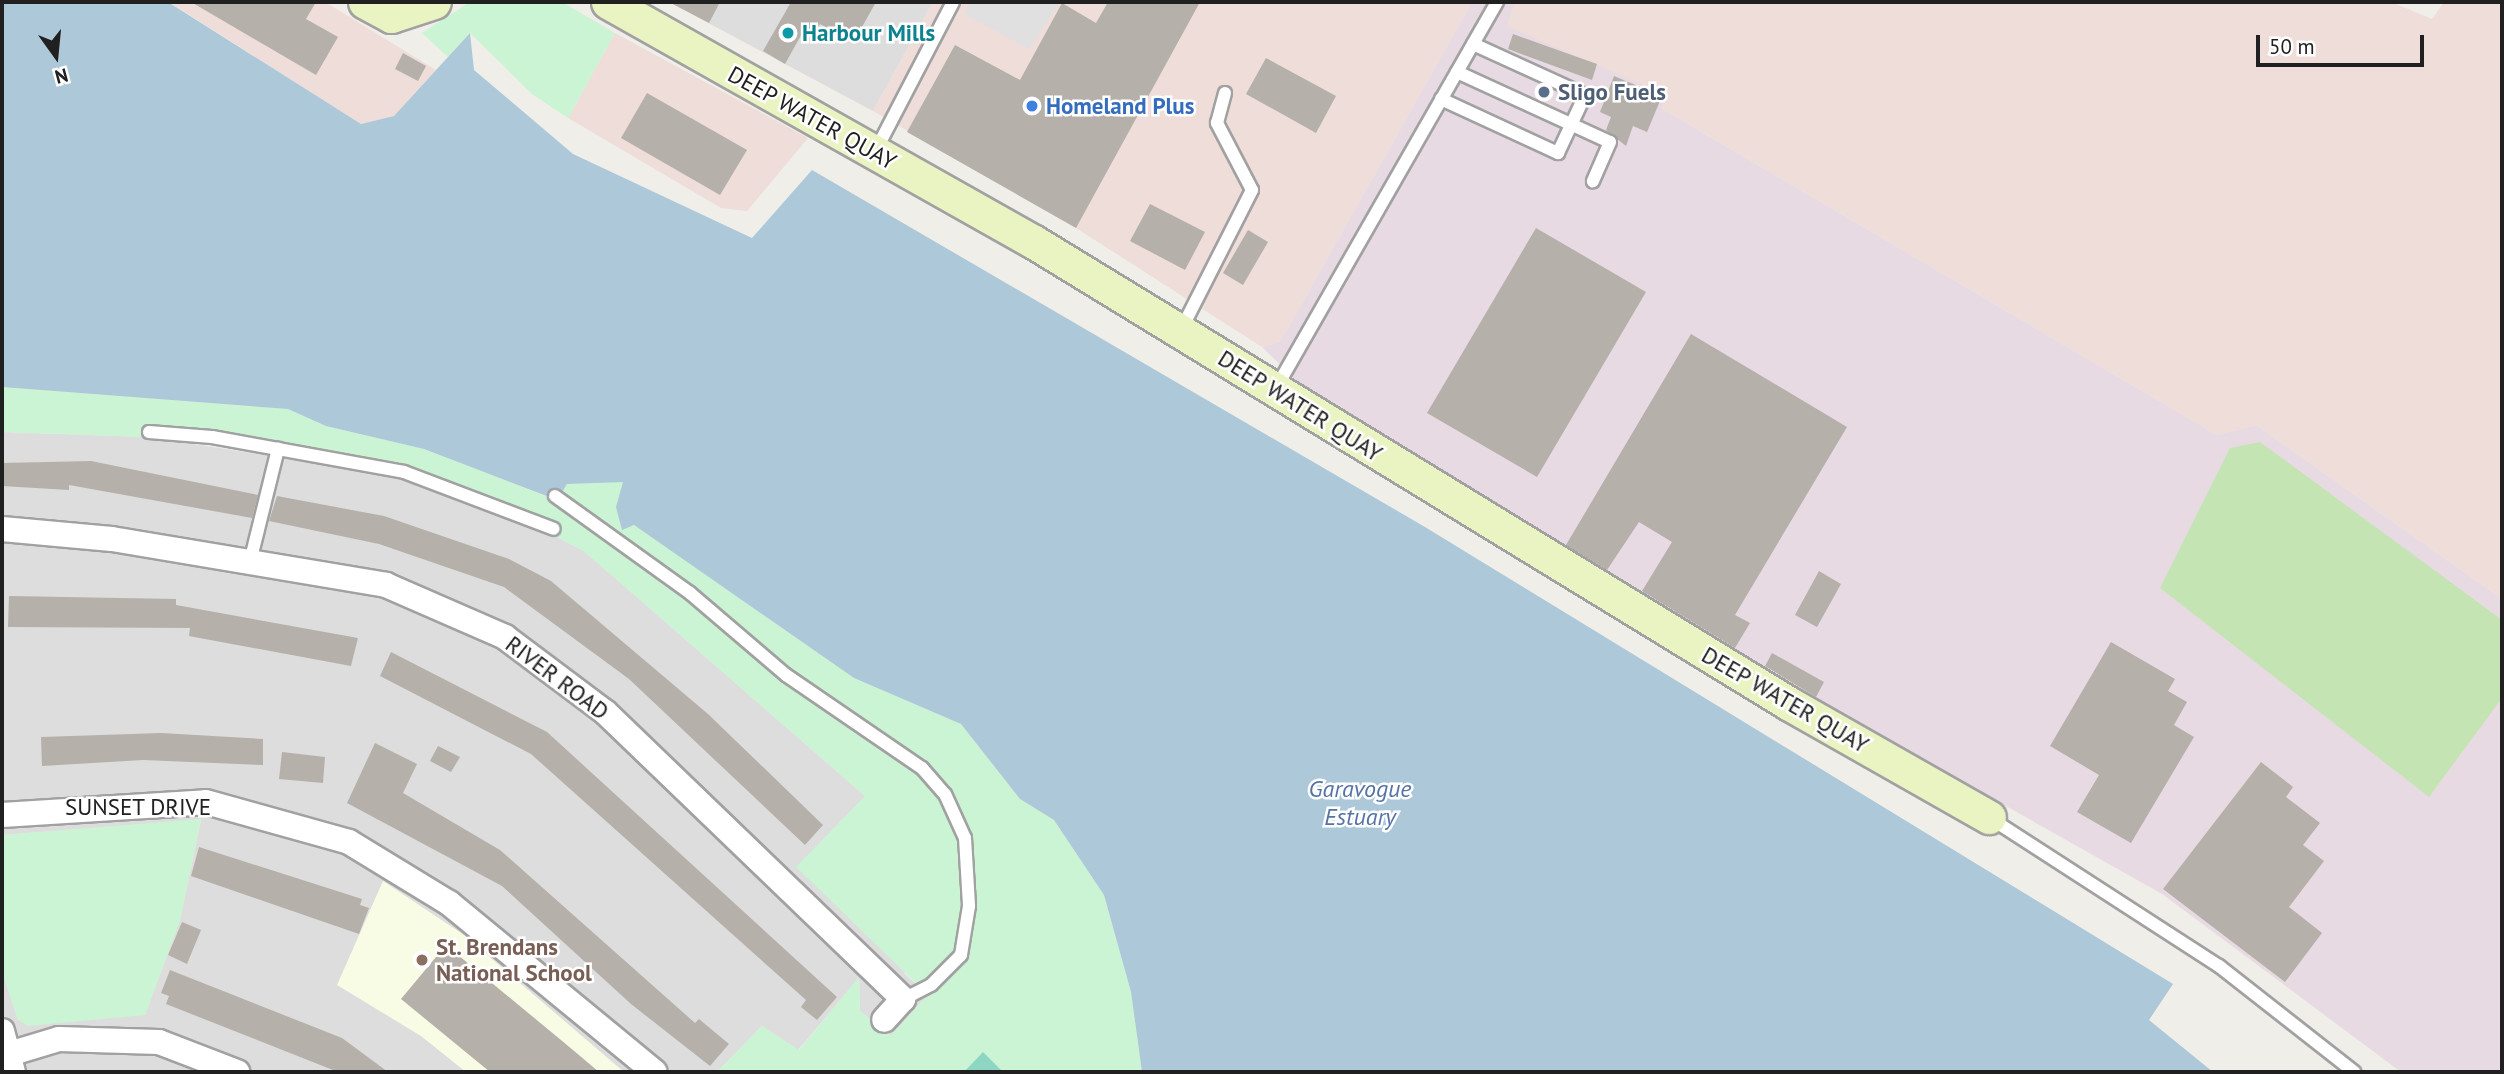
<!DOCTYPE html>
<html>
<head>
<meta charset="utf-8">
<style>
	body { margin:0 }
	#map { position:relative; width:2504px; height:1074px; overflow:hidden; background:#f0eee8; font-family:"PT Sans",sans-serif }
	div>[style] { position:absolute }
	.residential>* { inset:0; background:#dedddd }
	.commercial>* { inset:0; background:#eeddd9 }
	.industrial>* { inset:0; background:#e8dae3 }
	.education>* { inset:0; background:#f9fce4 }
	.grass>* { inset:0; background:#c4e4b3 }
	.park>* { inset:0; background:#caf4d3 }
	.pitch>* { inset:0; background:#8ed6c4 }
	.parking>* { inset:0; background:#e0e0e0 }
	.water>* { inset:0; background:#adc8d8 }
	.building>* { inset:0; background:#b5b0aa }
	.roads { filter:drop-shadow(2px 0 #a1a1a1) drop-shadow(-2px 0 #a1a1a1) drop-shadow(0 2px #a1a1a1) drop-shadow(0 -2px #a1a1a1) }
	.lane>* { height:12px; margin:-6px; padding:0 6px; transform-origin:6px; border-radius:6px; background:#fff }
	.street>* { height:24px; margin:-12px; padding:0 12px; transform-origin:12px; border-radius:12px; background:#fff }
	.secondary>* { height:33px; margin:-16.5px; padding:0 16.5px; transform-origin:16.5px; border-radius:16.5px; background:#eaf3c2 }
	.dots>* { width:19px; height:19px; translate:-50% -50%; box-sizing:border-box; border:4px solid #fff; border-radius:50% }
	span { translate:-50% -50%; white-space:nowrap; text-align:center; line-height:1.15; -webkit-text-stroke:5px #fff; paint-order:stroke }
	.culture-label { font-size:23px; color:#0d838f; font-weight:700 }
	.left { translate:0 -50%; text-align:left }
	.service-label { font-size:23px; color:#4e5e75; font-weight:700 }
	.shop-label { font-size:23px; color:#366cbe; font-weight:700 }
	.street-label { font-size:23px; color:#202020 }
	.education-label { font-size:23px; color:#785e54; font-weight:700 }
	.water-label { font-size:24px; color:#5673a6; font-style:italic }
	.frame { position:absolute; inset:0; border:4px solid #202020; pointer-events:none }
	.north { position:absolute; left:21px; top:21px; width:70px; height:70px; -webkit-text-stroke:5px #fff; paint-order:stroke; rotate:165deg; font-size:19px; font-weight:700; line-height:28px; text-align:center; color:#202020 }
	.north::after { content:''; display:block; margin:auto; width:24px; height:32px; background:#202020; clip-path:polygon(50% 0,100% 100%,50% 72%,0 100%) }
	.scale { position:absolute; left:2256px; top:35px; width:168px; height:32px; box-sizing:border-box; border:4px solid #202020; border-top:0; padding-left:9px; font-size:21px; line-height:24px; white-space:nowrap; color:#202020; -webkit-text-stroke:5px #fff; paint-order:stroke }
</style>
</head>
<body>
<div id="map">
	<div class="residential">
		<div style="clip-path:polygon(669px 2px,933px 2px,873px 111px)"></div>
		<div style="clip-path:polygon(2px 432px,149px 437px,403px 477px,510px 513px,584px 551px,865px 796px,905px 974px,928px 995px,891px 1036px,860px 1011px,859px 978px,798px 1050px,762px 1026px,717px 1072px,2px 1072px,2px 971px,18px 1020px,145px 1015px,180px 920px,201px 820px,2px 835px)"></div>
	</div>
	<div class="commercial">
		<div style="clip-path:polygon(169px 2px,325px 2px,436px 70px,394px 116px,361px 124px)"></div>
		<div style="clip-path:polygon(933px 2px,1472px 2px,1288px 328px,1279px 342px,1262px 347px,1076px 228px,873px 111px)"></div>
		<div style="clip-path:polygon(1515px 2px,2391px 2px,2432px 19px,2444px 2px,2502px 2px,2502px 599px,2256px 425px,2217px 435px,1661px 108px,1665px 96px,1506px 26px)"></div>
		<div style="clip-path:polygon(615px 33px,808px 138px,747px 211px,721px 208px,568px 118px)"></div>
	</div>
	<div class="industrial">
		<div style="clip-path:polygon(1472px 2px,1515px 2px,1507px 26px,1666px 95px,1661px 108px,2217px 435px,2256px 425px,2502px 599px,2502px 1072px,2401px 1072px,2162px 894px,1763px 669px,1427px 466px,1297px 381px,1262px 347px,1279px 342px,1288px 328px)"></div>
	</div>
	<div class="education">
		<div style="clip-path:polygon(383px 881px,464px 935px,624px 1072px,466px 1072px,421px 1036px,337px 985px)"></div>
	</div>
	<div class="grass">
		<div style="clip-path:polygon(2260px 442px,2502px 620px,2502px 698px,2429px 797px,2160px 588px,2230px 448px)"></div>
	</div>
	<div class="park">
		<div style="clip-path:polygon(470px 2px,562px 2px,615px 33px,568px 118px,532px 94px,470px 33px,448px 57px,422px 33px)"></div>
		<div style="clip-path:polygon(2px 387px,288px 409px,326px 426px,424px 449px,556px 500px,567px 484px,624px 481px,622px 529px,634px 525px,854px 678px,961px 724px,1020px 799px,1054px 820px,1104px 895px,1131px 992px,1142px 1072px,717px 1072px,762px 1026px,799px 1050px,859px 977px,860px 1011px,890px 1036px,928px 995px,796px 867px,865px 796px,584px 551px,510px 513px,403px 477px,260px 451px,149px 437px,2px 432px)"></div>
		<div style="clip-path:polygon(201px 819px,180px 921px,145px 1015px,28px 1026px,18px 1020px,2px 971px,2px 835px)"></div>
	</div>
	<div class="pitch">
		<div style="clip-path:polygon(983px 1052px,1003px 1072px,964px 1072px)"></div>
	</div>
	<div class="parking">
		<div style="clip-path:polygon(971px 2px,1060px 2px,1029px 49px,965px 14px)"></div>
	</div>
	<div class="water">
		<div style="clip-path:polygon(2px 2px,168px 2px,361px 124px,394px 116px,470px 33px,474px 70px,573px 154px,752px 238px,812px 170px,1425px 527px,2173px 984px,2149px 1020px,2213px 1072px,1142px 1072px,1131px 992px,1104px 895px,1054px 820px,1020px 799px,961px 724px,854px 678px,634px 525px,622px 530px,616px 507px,623px 482px,567px 484px,557px 500px,424px 449px,326px 426px,288px 409px,2px 387px)"></div>
	</div>
	<div class="building">
		<div style="clip-path:polygon(191px 2px,316px 2px,306px 19px,338px 37px,316px 75px)"></div>
		<div style="clip-path:polygon(669px 2px,720px 2px,709px 23px)"></div>
		<div style="clip-path:polygon(791px 2px,876px 2px,853px 43px,820px 24px,813px 35px,804px 30px,785px 64px,763px 51px)"></div>
		<div style="clip-path:polygon(1108px 2px,1200px 2px,1076px 228px,907px 132px,955px 45px,1020px 80px,1062px 3px,1096px 23px)"></div>
		<div style="clip-path:polygon(1513px 34px,1597px 64px,1592px 80px,1508px 49px)"></div>
		<div style="clip-path:polygon(403px 53px,426px 66px,418px 81px,395px 69px)"></div>
		<div style="clip-path:polygon(1266px 58px,1336px 96px,1316px 133px,1246px 94px)"></div>
		<div style="clip-path:polygon(1614px 76px,1662px 96px,1647px 132px,1633px 126px,1626px 146px,1606px 130px,1611px 117px,1600px 112px)"></div>
		<div style="clip-path:polygon(647px 93px,747px 150px,720px 195px,621px 138px)"></div>
		<div style="clip-path:polygon(1150px 204px,1205px 232px,1185px 270px,1130px 241px)"></div>
		<div style="clip-path:polygon(1536px 228px,1646px 292px,1537px 477px,1427px 413px)"></div>
		<div style="clip-path:polygon(1248px 230px,1268px 242px,1243px 285px,1223px 273px)"></div>
		<div style="clip-path:polygon(1691px 334px,1847px 427px,1735px 615px,1750px 623px,1735px 648px,1642px 591px,1672px 542px,1639px 522px,1607px 570px,1566px 545px)"></div>
		<div style="clip-path:polygon(91px 461px,258px 495px,252px 518px,69px 485px,69px 490px,2px 486px,2px 463px)"></div>
		<div style="clip-path:polygon(277px 496px,384px 516px,509px 559px,551px 581px,708px 714px,823px 825px,805px 845px,629px 679px,504px 587px,379px 544px,269px 521px)"></div>
		<div style="clip-path:polygon(1819px 571px,1841px 584px,1817px 627px,1795px 615px)"></div>
		<div style="clip-path:polygon(9px 596px,176px 599px,176px 605px,358px 638px,351px 666px,189px 636px,190px 628px,8px 627px)"></div>
		<div style="clip-path:polygon(2111px 642px,2175px 679px,2168px 691px,2187px 702px,2174px 725px,2194px 737px,2131px 843px,2077px 812px,2099px 775px,2050px 746px)"></div>
		<div style="clip-path:polygon(391px 652px,547px 732px,837px 997px,817px 1020px,801px 1007px,806px 1000px,531px 754px,380px 676px)"></div>
		<div style="clip-path:polygon(1772px 653px,1824px 682px,1816px 697px,1765px 666px)"></div>
		<div style="clip-path:polygon(161px 733px,263px 739px,263px 765px,143px 760px,42px 766px,41px 737px)"></div>
		<div style="clip-path:polygon(375px 743px,417px 764px,403px 793px,500px 850px,695px 1023px,699px 1019px,729px 1044px,710px 1066px,631px 1004px,502px 886px,347px 803px)"></div>
		<div style="clip-path:polygon(438px 746px,460px 757px,451px 772px,430px 761px)"></div>
		<div style="clip-path:polygon(282px 752px,325px 757px,323px 783px,279px 779px)"></div>
		<div style="clip-path:polygon(2261px 762px,2293px 787px,2286px 797px,2320px 823px,2303px 845px,2324px 861px,2289px 907px,2322px 933px,2285px 982px,2163px 889px)"></div>
		<div style="clip-path:polygon(199px 847px,362px 899px,360px 905px,369px 908px,359px 934px,191px 876px)"></div>
		<div style="clip-path:polygon(182px 922px,201px 930px,187px 964px,168px 955px)"></div>
		<div style="clip-path:polygon(446px 945px,567px 1045px,599px 1072px,490px 1072px,401px 999px)"></div>
		<div style="clip-path:polygon(170px 970px,342px 1038px,388px 1072px,338px 1072px,166px 1004px,169px 996px,161px 993px)"></div>
	</div>
	<div class="roads">
		<div class="lane">
			<div style="left:1457px;top:72px;width:168px;rotate:24.6deg"></div>
			<div style="left:1610px;top:142px;width:43px;rotate:113.6deg"></div>
			<div style="left:1441px;top:99px;width:129px;rotate:24.8deg"></div>
			<div style="left:1558px;top:153px;width:64px;rotate:-65deg"></div>
			<div style="left:1585px;top:95px;width:123px;rotate:-155.5deg"></div>
			<div style="left:876px;top:150px;width:167px;rotate:-62.5deg"></div>
			<div style="left:1181px;top:330px;width:157px;rotate:-63.1deg"></div>
			<div style="left:1252px;top:190px;width:76px;rotate:-117.6deg"></div>
			<div style="left:1217px;top:123px;width:31px;rotate:-75deg"></div>
			<div style="left:1276px;top:388px;width:445px;rotate:-60.2deg"></div>
			<div style="left:149px;top:432px;width:63px;rotate:4.5deg"></div>
			<div style="left:212px;top:437px;width:195px;rotate:10.3deg"></div>
			<div style="left:404px;top:472px;width:160px;rotate:20.8deg"></div>
			<div style="left:555px;top:496px;width:166px;rotate:35.7deg"></div>
			<div style="left:690px;top:593px;width:126px;rotate:40.5deg"></div>
			<div style="left:786px;top:675px;width:165px;rotate:34.4deg"></div>
			<div style="left:922px;top:768px;width:35px;rotate:49deg"></div>
			<div style="left:945px;top:794px;width:48px;rotate:65.6deg"></div>
			<div style="left:965px;top:838px;width:68px;rotate:86.6deg"></div>
			<div style="left:969px;top:906px;width:50px;rotate:99.3deg"></div>
			<div style="left:961px;top:955px;width:42px;rotate:135deg"></div>
			<div style="left:931px;top:985px;width:31px;rotate:153deg"></div>
			<div style="left:249px;top:566px;width:121px;rotate:-76.1deg"></div>
			<div style="left:1990px;top:818px;width:273px;rotate:32.9deg"></div>
			<div style="left:2219px;top:966px;width:172px;rotate:38.1deg"></div>
		</div>
		<div class="street">
			<div style="left:2px;top:529px;width:110px;rotate:5.2deg"></div>
			<div style="left:112px;top:539px;width:278px;rotate:9.5deg"></div>
			<div style="left:386px;top:585px;width:130px;rotate:23.6deg"></div>
			<div style="left:505px;top:637px;width:125px;rotate:36.9deg"></div>
			<div style="left:605px;top:712px;width:414px;rotate:43.9deg"></div>
			<div style="left:903px;top:999px;width:28px;rotate:132deg"></div>
			<div style="left:2px;top:815px;width:204px;rotate:-3.6deg"></div>
			<div style="left:206px;top:802px;width:148px;rotate:15.6deg"></div>
			<div style="left:349px;top:842px;width:117px;rotate:31.4deg"></div>
			<div style="left:449px;top:903px;width:266px;rotate:39.4deg"></div>
			<div style="left:2px;top:1031px;width:42px;rotate:75deg"></div>
			<div style="left:9px;top:1054px;width:52px;rotate:-16.7deg"></div>
			<div style="left:59px;top:1039px;width:100px;rotate:1.7deg"></div>
			<div style="left:159px;top:1042px;width:84px;rotate:21deg"></div>
		</div>
		<div class="secondary">
			<div style="left:365px;top:2px;width:30px;rotate:28deg"></div>
			<div style="left:391px;top:16px;width:45px;rotate:-18deg"></div>
			<div style="left:608px;top:2px;width:489px;rotate:29.4deg"></div>
			<div style="left:1034px;top:242px;width:884px;rotate:31.44deg"></div>
			<div style="left:1788px;top:703px;width:231px;rotate:29.6deg"></div>
		</div>
	</div>
	<div class="dots">
		<div style="left:788px;top:33px;background:#0f9aa8"></div>
		<div style="left:1544px;top:92px;background:#5c6f8a"></div>
		<div style="left:1032px;top:106px;background:#3f7fe0"></div>
		<div style="left:422px;top:960px;background:#8d6e63"></div>
	</div>
	<div class="culture-label">
		<span class="left" style="left:802px;top:33px">Harbour Mills</span>
	</div>
	<div class="service-label">
		<span class="left" style="left:1558px;top:92px">Sligo Fuels</span>
	</div>
	<div class="shop-label">
		<span class="left" style="left:1046px;top:106px">Homeland Plus</span>
	</div>
	<div class="street-label">
		<span style="left:812px;top:118px;rotate:29deg">DEEP WATER QUAY</span>
		<span style="left:1300px;top:406px;rotate:32deg">DEEP WATER QUAY</span>
		<span style="left:557px;top:678px;rotate:37deg">RIVER ROAD</span>
		<span style="left:1785px;top:700px;rotate:30deg">DEEP WATER QUAY</span>
		<span style="left:138px;top:807px">SUNSET DRIVE</span>
	</div>
	<div class="education-label">
		<span class="left" style="left:436px;top:960px">St. Brendans<br>National School</span>
	</div>
	<div class="water-label">
		<span style="left:1360px;top:803px">Garavogue<br>Estuary</span>
	</div>
	<div class="frame"></div>
	<div class="north">N</div>
	<div class="scale">50 m</div>
</div>
</body>
</html>
